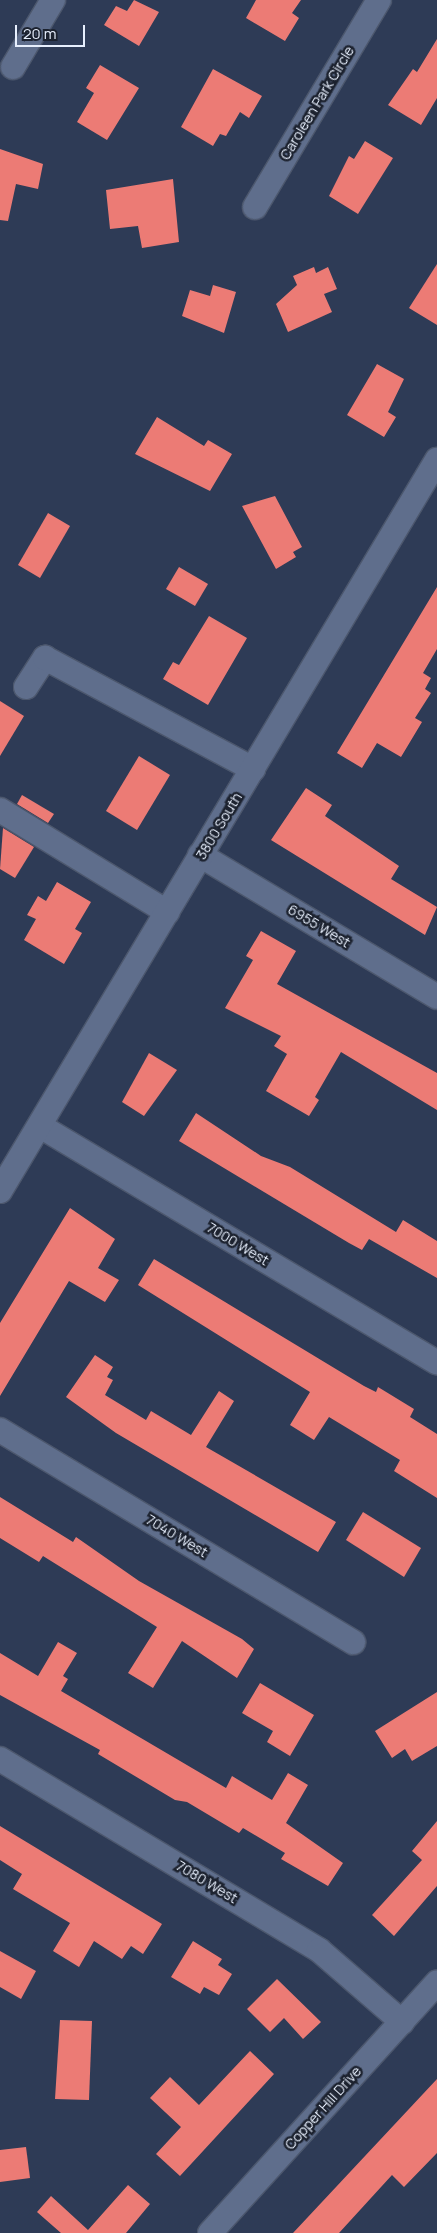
<!DOCTYPE html>
<html>
<head>
<meta charset="utf-8">
<style>
	body { margin:0 }
	#map { position:relative; width:437px; height:2233px; overflow:hidden; background:#2e3b56; font-family:Manrope,sans-serif }
	div>[style] { position:absolute }
	.building>* { inset:0; background:#ec7b75 }
	.roads { filter:drop-shadow(1px 0 #4c576d) drop-shadow(-1px 0 #4c576d) drop-shadow(0 1px #4c576d) drop-shadow(0 -1px #4c576d) }
	.minor>* { height:24px; margin:-12px; padding:0 12px; transform-origin:12px; border-radius:12px; background:#5f6e8c }
	span { translate:-50% -50%; white-space:nowrap; text-align:center; line-height:1.15; -webkit-text-stroke:5px #1c222f; paint-order:stroke }
	.street-label { font-size:14px; color:#e7effd }
	.scale { position:absolute; left:15px; top:25px; width:70px; height:22px; box-sizing:border-box; border:2px solid #e7effd; border-top:0; padding-left:6px; font-size:15px; line-height:18px; white-space:nowrap; color:#e7effd; -webkit-text-stroke:4px #1c222f; paint-order:stroke }
</style>
</head>
<body>
<div id="map">
	<div class="building">
		<div style="clip-path:polygon(134px 0,159px 12px,139px 46px,104px 25px,116px 6px,127px 11px)"></div>
		<div style="clip-path:polygon(256px 0,301px 0,292px 13px,299px 18px,285px 41px,246px 18px)"></div>
		<div style="clip-path:polygon(437px 39px,437px 98px,421px 125px,388px 105px,413px 69px,417px 72px)"></div>
		<div style="clip-path:polygon(100px 65px,139px 88px,107px 140px,77px 122px,94px 93px,86px 88px)"></div>
		<div style="clip-path:polygon(213px 69px,262px 96px,249px 118px,240px 112px,226px 136px,220px 134px,213px 146px,181px 127px)"></div>
		<div style="clip-path:polygon(365px 141px,393px 158px,358px 214px,329px 196px,349px 156px,354px 159px)"></div>
		<div style="clip-path:polygon(0 149px,43px 164px,38px 189px,16px 184px,8px 221px,0 220px)"></div>
		<div style="clip-path:polygon(173px 179px,179px 242px,142px 248px,138px 226px,110px 229px,106px 190px)"></div>
		<div style="clip-path:polygon(437px 264px,437px 325px,409px 308px)"></div>
		<div style="clip-path:polygon(314px 267px,316px 273px,328px 267px,337px 289px,324px 294px,332px 312px,288px 332px,276px 304px,297px 285px,293px 276px)"></div>
		<div style="clip-path:polygon(213px 285px,236px 292px,224px 333px,182px 316px,190px 290px,210px 296px)"></div>
		<div style="clip-path:polygon(377px 364px,404px 379px,388px 412px,396px 417px,384px 437px,347px 415px)"></div>
		<div style="clip-path:polygon(157px 417px,204px 446px,208px 440px,232px 454px,210px 491px,135px 454px)"></div>
		<div style="clip-path:polygon(275px 496px,302px 547px,293px 552px,296px 557px,276px 569px,242px 506px)"></div>
		<div style="clip-path:polygon(48px 513px,70px 526px,40px 578px,18px 565px)"></div>
		<div style="clip-path:polygon(179px 567px,208px 584px,195px 606px,166px 589px)"></div>
		<div style="clip-path:polygon(437px 587px,437px 649px,423px 673px,431px 678px,425px 689px,431px 693px,415px 718px,422px 722px,401px 757px,377px 743px,362px 768px,337px 753px)"></div>
		<div style="clip-path:polygon(209px 616px,247px 638px,208px 705px,163px 679px,173px 662px,179px 665px)"></div>
		<div style="clip-path:polygon(0 701px,24px 716px,0 756px)"></div>
		<div style="clip-path:polygon(139px 756px,170px 775px,137px 830px,106px 811px)"></div>
		<div style="clip-path:polygon(306px 788px,332px 805px,325px 816px,399px 866px,391px 879px,437px 907px,425px 935px,271px 840px)"></div>
		<div style="clip-path:polygon(22px 795px,54px 814px,48px 823px,17px 804px)"></div>
		<div style="clip-path:polygon(3px 828px,34px 847px,15px 878px,0 869px)"></div>
		<div style="clip-path:polygon(57px 882px,91px 902px,75px 929px,82px 933px,64px 964px,24px 940px,36px 919px,27px 915px,38px 896px,46px 901px)"></div>
		<div style="clip-path:polygon(261px 931px,296px 951px,277px 984px,437px 1073px,437px 1110px,341px 1052px,315px 1097px,319px 1100px,309px 1116px,266px 1091px,287px 1054px,274px 1046px,281px 1036px,225px 1008px,253px 960px,246px 956px)"></div>
		<div style="clip-path:polygon(149px 1053px,177px 1070px,144px 1116px,122px 1102px)"></div>
		<div style="clip-path:polygon(196px 1113px,261px 1156px,290px 1167px,396px 1232px,403px 1220px,437px 1241px,437px 1278px,369px 1239px,362px 1250px,349px 1243px,179px 1141px)"></div>
		<div style="clip-path:polygon(70px 1208px,115px 1239px,98px 1268px,119px 1280px,105px 1302px,69px 1281px,0 1396px,0 1323px)"></div>
		<div style="clip-path:polygon(154px 1259px,364px 1386px,376px 1392px,378px 1387px,414px 1409px,410px 1417px,437px 1434px,437px 1498px,394px 1471px,400px 1460px,329px 1417px,314px 1440px,290px 1425px,310px 1392px,138px 1285px)"></div>
		<div style="clip-path:polygon(95px 1355px,113px 1367px,107px 1377px,113px 1380px,105px 1395px,146px 1420px,151px 1411px,191px 1435px,219px 1391px,234px 1401px,206px 1447px,336px 1522px,318px 1552px,116px 1433px,66px 1397px)"></div>
		<div style="clip-path:polygon(0 1497px,73px 1542px,76px 1537px,139px 1581px,242px 1639px,254px 1649px,237px 1678px,182px 1641px,153px 1688px,128px 1673px,157px 1627px,43px 1556px,39px 1562px,0 1538px)"></div>
		<div style="clip-path:polygon(363px 1512px,421px 1548px,404px 1577px,346px 1540px)"></div>
		<div style="clip-path:polygon(58px 1642px,77px 1653px,63px 1676px,68px 1679px,61px 1691px,226px 1788px,232px 1776px,272px 1800px,288px 1773px,308px 1785px,286px 1823px,343px 1863px,328px 1886px,281px 1859px,285px 1853px,243px 1828px,239px 1833px,187px 1802px,175px 1800px,98px 1754px,100px 1750px,0 1695px,0 1653px,38px 1676px)"></div>
		<div style="clip-path:polygon(260px 1683px,314px 1715px,290px 1756px,267px 1742px,273px 1731px,242px 1713px)"></div>
		<div style="clip-path:polygon(437px 1692px,437px 1746px,412px 1761px,405px 1749px,392px 1758px,375px 1731px)"></div>
		<div style="clip-path:polygon(437px 1821px,437px 1886px,394px 1936px,372px 1915px,422px 1860px,412px 1851px)"></div>
		<div style="clip-path:polygon(0 1826px,162px 1924px,143px 1954px,131px 1946px,122px 1959px,94px 1941px,79px 1967px,53px 1951px,70px 1923px,13px 1889px,22px 1874px,0 1860px)"></div>
		<div style="clip-path:polygon(193px 1941px,222px 1959px,218px 1965px,232px 1974px,219px 1995px,204px 1987px,200px 1994px,171px 1977px)"></div>
		<div style="clip-path:polygon(0 1951px,36px 1971px,21px 1999px,0 1987px)"></div>
		<div style="clip-path:polygon(277px 1979px,321px 2022px,303px 2039px,284px 2018px,270px 2032px,247px 2009px)"></div>
		<div style="clip-path:polygon(60px 2020px,92px 2021px,89px 2100px,55px 2099px)"></div>
		<div style="clip-path:polygon(250px 2051px,274px 2074px,180px 2176px,156px 2154px,181px 2127px,150px 2098px,170px 2077px,199px 2105px)"></div>
		<div style="clip-path:polygon(437px 2079px,437px 2153px,404px 2187px,392px 2175px,339px 2233px,293px 2233px)"></div>
		<div style="clip-path:polygon(26px 2147px,30px 2178px,0 2182px,0 2150px)"></div>
		<div style="clip-path:polygon(128px 2185px,150px 2204px,126px 2233px,61px 2233px,37px 2212px,51px 2196px,88px 2230px)"></div>
	</div>
	<div class="roads">
		<div class="minor">
			<div style="left:13px;top:67px;width:78px;rotate:-59.2deg"></div>
			<div style="left:255px;top:207px;width:241px;rotate:-59.1deg"></div>
			<div style="left:26px;top:687px;width:35px;rotate:-57deg"></div>
			<div style="left:45px;top:658px;width:236px;rotate:28.1deg"></div>
			<div style="left:0;top:810px;width:196px;rotate:31.4deg"></div>
			<div style="left:200px;top:855px;width:276px;rotate:30.9deg"></div>
			<div style="left:40px;top:1126px;width:462px;rotate:30.8deg"></div>
			<div style="left:0;top:1191px;width:852px;rotate:-59.13deg"></div>
			<div style="left:0;top:1430px;width:412px;rotate:31deg"></div>
			<div style="left:0;top:1759px;width:372px;rotate:30.9deg"></div>
			<div style="left:319px;top:1950px;width:110px;rotate:40.9deg"></div>
			<div style="left:210px;top:2233px;width:338px;rotate:-47.8deg"></div>
		</div>
	</div>
	<div class="street-label">
		<span style="left:317px;top:103px;rotate:-59deg">Caroleen Park Circle</span>
		<span style="left:219px;top:826px;rotate:-59deg">3800 South</span>
		<span style="left:319px;top:926px;rotate:31deg">6955 West</span>
		<span style="left:238px;top:1244px;rotate:31deg">7000 West</span>
		<span style="left:177px;top:1536px;rotate:31deg">7040 West</span>
		<span style="left:207px;top:1882px;rotate:31deg">7080 West</span>
		<span style="left:323px;top:2108px;rotate:-48deg">Copper Hill Drive</span>
	</div>
	<div class="scale">20 m</div>
</div>
</body>
</html>
